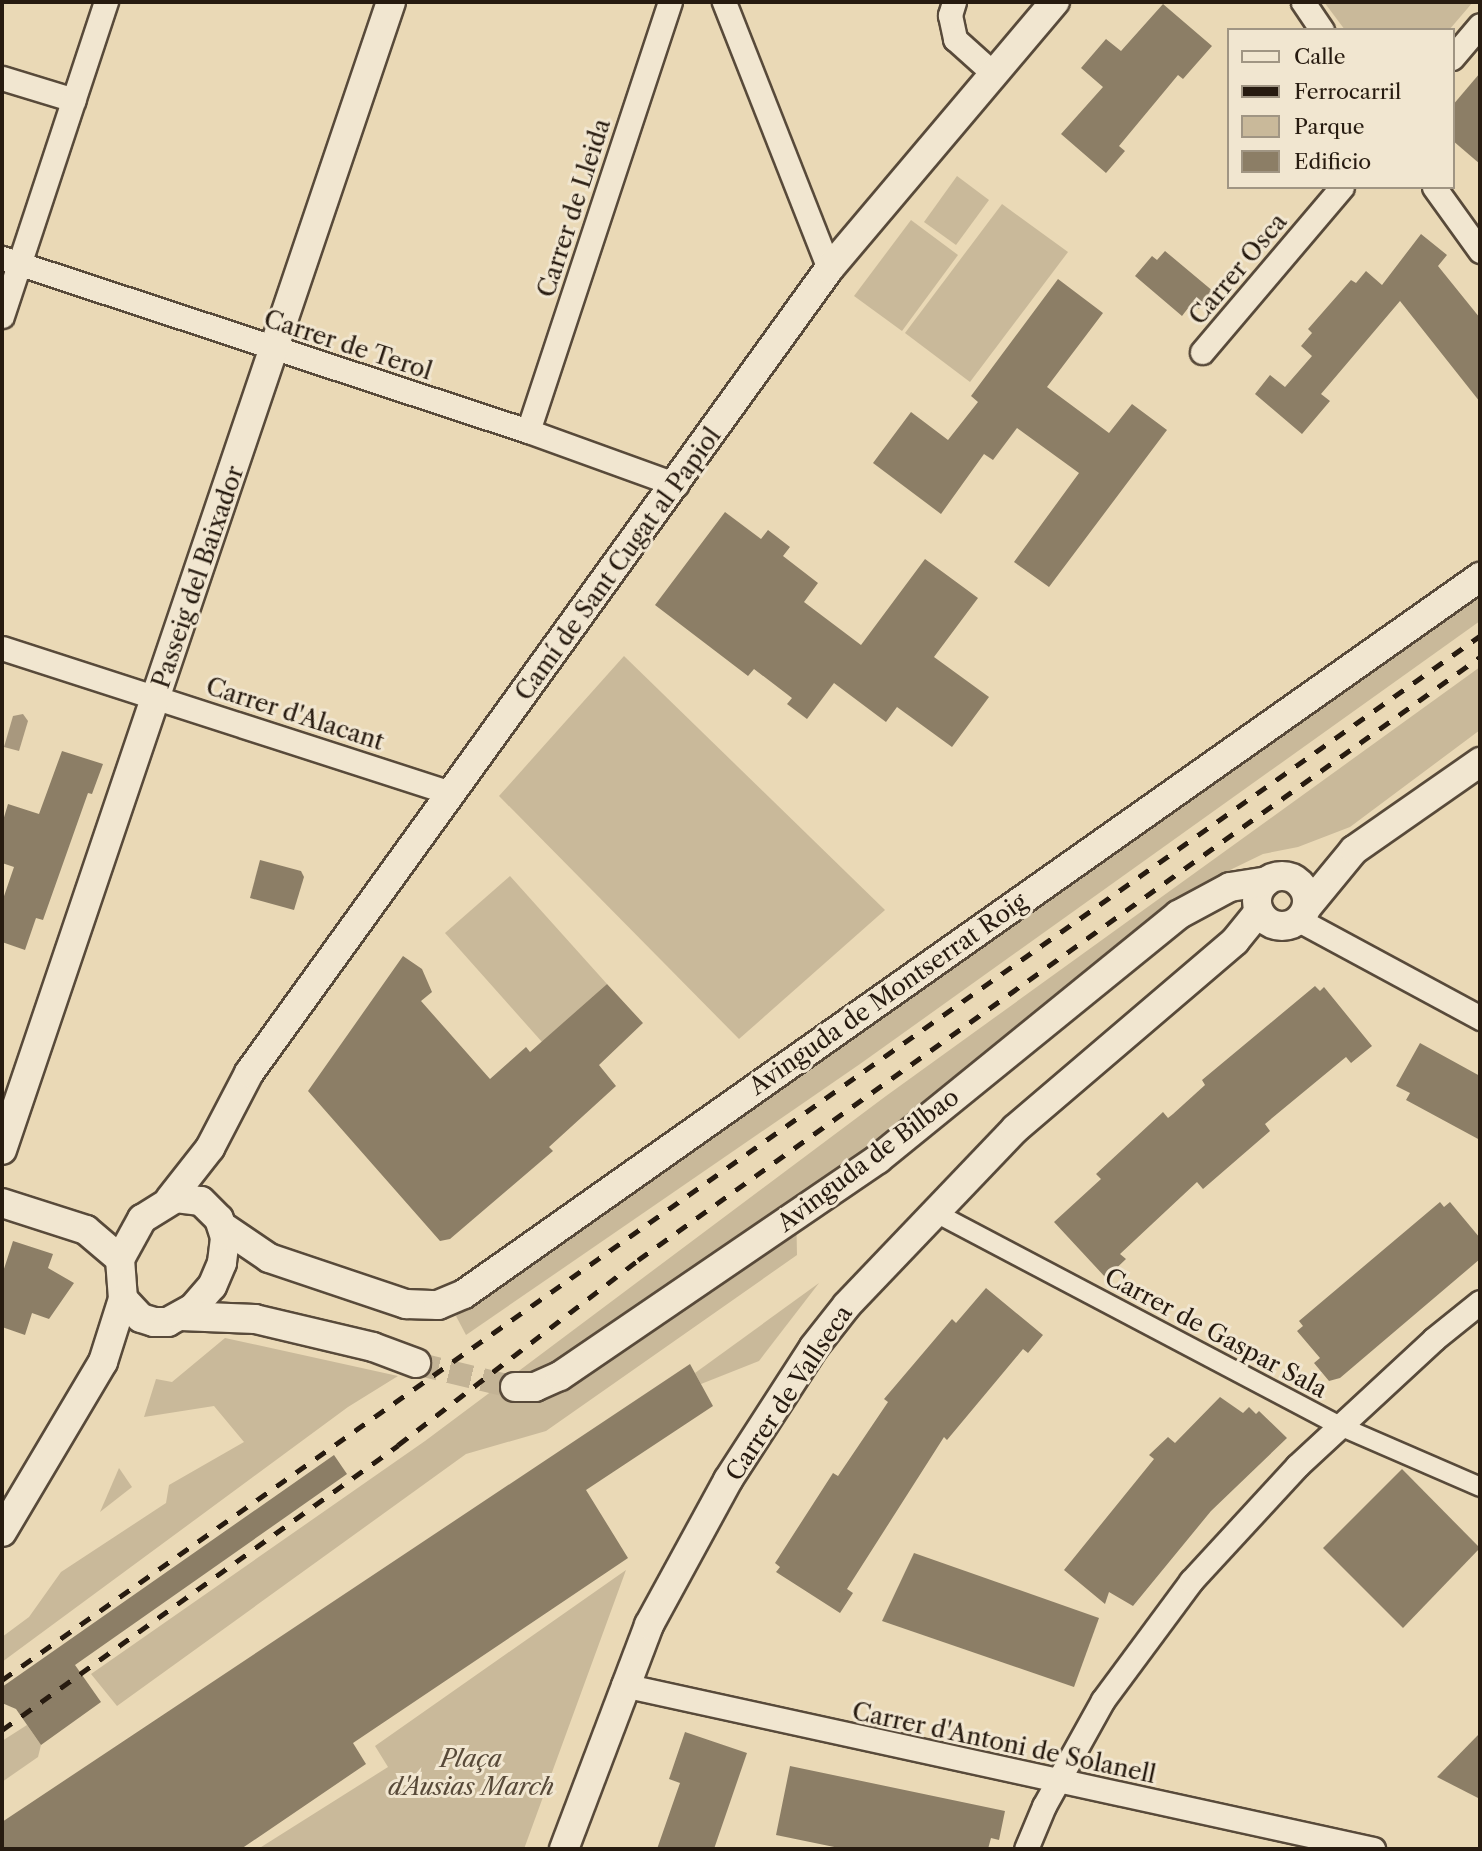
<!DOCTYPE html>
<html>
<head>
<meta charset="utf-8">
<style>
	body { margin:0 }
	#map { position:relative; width:1482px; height:1851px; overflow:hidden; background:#ead9b6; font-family:"Libre Caslon Text",serif }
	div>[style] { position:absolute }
	.green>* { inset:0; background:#c9b99a }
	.water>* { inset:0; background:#a8987e }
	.building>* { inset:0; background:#8c7e66 }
	.minor-tunnel>* { height:23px; margin-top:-11.5px; transform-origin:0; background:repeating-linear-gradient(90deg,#c3b395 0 23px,transparent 0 34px) }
	.roads { filter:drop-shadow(2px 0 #584a3a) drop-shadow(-2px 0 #584a3a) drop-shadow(0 2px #584a3a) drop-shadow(0 -2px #584a3a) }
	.pedestrian>* { height:18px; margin:-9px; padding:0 9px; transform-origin:9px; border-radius:9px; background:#f1e6d0 }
	.minor>* { height:23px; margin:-11.5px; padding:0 11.5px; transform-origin:11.5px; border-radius:11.5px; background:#f1e6d0 }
	.tertiary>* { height:28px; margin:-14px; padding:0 14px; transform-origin:14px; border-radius:14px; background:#f1e6d0 }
	.tertiary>.ring { margin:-14px; padding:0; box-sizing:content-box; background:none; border:28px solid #f1e6d0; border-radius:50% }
	.rail>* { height:5px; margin-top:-2.5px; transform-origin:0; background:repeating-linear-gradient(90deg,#271b10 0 12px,transparent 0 24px) }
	span { translate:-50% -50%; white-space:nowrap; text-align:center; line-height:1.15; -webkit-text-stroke:6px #f1e6d0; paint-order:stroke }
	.street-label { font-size:24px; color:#271b10 }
	.park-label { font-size:24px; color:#584a39; font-style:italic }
	.frame { position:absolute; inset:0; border:4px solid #271b10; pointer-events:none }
	.legend { position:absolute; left:1227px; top:28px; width:228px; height:161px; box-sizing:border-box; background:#f1e6d0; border:2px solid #a09583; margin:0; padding:9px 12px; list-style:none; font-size:21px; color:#271b10 }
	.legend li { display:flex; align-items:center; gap:14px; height:35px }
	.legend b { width:35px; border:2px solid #a09583 }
</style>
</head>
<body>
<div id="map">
	<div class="green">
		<div style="clip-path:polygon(1324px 2px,1473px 2px,1449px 30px,1345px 30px)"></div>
		<div style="clip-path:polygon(957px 176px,989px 200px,956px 245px,924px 222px)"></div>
		<div style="clip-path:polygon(1002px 204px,1068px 252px,970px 382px,905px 333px)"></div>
		<div style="clip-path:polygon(911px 220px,958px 255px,902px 331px,854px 296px)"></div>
		<div style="clip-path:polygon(1480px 590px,1480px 621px,860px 1064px,466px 1335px,456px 1316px)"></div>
		<div style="clip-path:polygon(624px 656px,885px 910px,739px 1039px,499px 796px)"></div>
		<div style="clip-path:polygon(1480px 667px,1480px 730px,1350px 827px,1298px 847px,1263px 854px,1197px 886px,1064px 987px,796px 1205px,797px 1255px,546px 1431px,466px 1454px,117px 1706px,91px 1674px,425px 1441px,886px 1096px)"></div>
		<div style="clip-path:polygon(510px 876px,607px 984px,542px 1042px,445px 933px)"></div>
		<div style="clip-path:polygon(819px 1283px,759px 1361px,701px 1384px,695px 1373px)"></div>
		<div style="clip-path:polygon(225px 1338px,398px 1376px,348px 1407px,2px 1662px,2px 1637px,29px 1617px,61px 1572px,166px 1503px,169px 1485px,244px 1442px,214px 1406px,144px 1417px,156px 1379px,172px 1382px)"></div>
		<div style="clip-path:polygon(119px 1468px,132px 1487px,100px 1512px)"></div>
		<div style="clip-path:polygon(626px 1570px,524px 1849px,258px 1849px,388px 1767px,375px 1746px)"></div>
		<div style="clip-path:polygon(27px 1725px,41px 1745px,38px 1757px,2px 1782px,2px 1741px)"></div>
	</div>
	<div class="water">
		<div style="clip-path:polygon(23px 714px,28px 721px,19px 751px,4px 747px,13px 716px)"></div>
	</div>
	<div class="building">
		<div style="clip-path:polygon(1163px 4px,1212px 46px,1183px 79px,1178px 75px,1119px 146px,1125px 151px,1106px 173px,1061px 134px,1103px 87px,1081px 68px,1106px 39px,1121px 51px)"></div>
		<div style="clip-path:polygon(1480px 73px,1480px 164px,1452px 140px,1452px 106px)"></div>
		<div style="clip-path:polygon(1421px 234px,1447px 255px,1438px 266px,1480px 318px,1480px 402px,1400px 301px,1321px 394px,1330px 401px,1302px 434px,1255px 394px,1270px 375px,1285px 387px,1312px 356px,1301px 346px,1312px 333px,1308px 329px,1351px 280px,1356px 283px,1366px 271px,1382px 285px)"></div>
		<div style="clip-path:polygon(1165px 251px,1214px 292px,1199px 309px,1192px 303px,1182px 316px,1135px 276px,1152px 256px,1157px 260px)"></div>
		<div style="clip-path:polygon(1058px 279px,1103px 313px,1047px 387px,1109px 433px,1132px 404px,1167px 430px,1049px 587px,1014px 562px,1079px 473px,1017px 428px,993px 460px,984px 454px,941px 514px,873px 463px,911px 412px,948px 440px,978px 402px,971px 396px)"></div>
		<div style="clip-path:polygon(725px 512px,761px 539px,768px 530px,790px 547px,783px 556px,818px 583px,804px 602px,861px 645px,925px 559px,978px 598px,934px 657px,989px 697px,952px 747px,897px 707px,886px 722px,834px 683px,807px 719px,787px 704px,792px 698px,754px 669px,748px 676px,655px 605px)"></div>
		<div style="clip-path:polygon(62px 751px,103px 764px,92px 794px,88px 793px,43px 920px,36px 918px,25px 950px,2px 942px,2px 902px,14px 867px,2px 863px,2px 824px,8px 804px,39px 814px)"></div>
		<div style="clip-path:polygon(260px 860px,301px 871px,304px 877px,294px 910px,250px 898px)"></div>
		<div style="clip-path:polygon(403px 956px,422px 969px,432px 992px,421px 1001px,490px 1079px,526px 1047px,530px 1052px,607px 984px,643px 1023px,599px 1065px,616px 1086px,549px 1147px,553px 1151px,450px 1239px,440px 1241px,308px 1091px)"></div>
		<div style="clip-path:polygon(1315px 986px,1320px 991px,1324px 987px,1372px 1046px,1351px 1063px,1346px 1057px,1265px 1124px,1270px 1131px,1203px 1189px,1197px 1182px,1120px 1254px,1126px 1259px,1106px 1278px,1054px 1222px,1101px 1179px,1096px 1174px,1163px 1112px,1168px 1118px,1173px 1114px,1205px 1085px,1202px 1080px)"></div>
		<div style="clip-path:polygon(1420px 1043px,1480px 1076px,1480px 1140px,1406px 1100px,1410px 1093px,1396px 1086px)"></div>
		<div style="clip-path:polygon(1440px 1202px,1444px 1207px,1450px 1202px,1480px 1238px,1480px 1259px,1340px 1378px,1329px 1381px,1314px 1363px,1320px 1358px,1297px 1331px,1303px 1326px,1299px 1321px)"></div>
		<div style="clip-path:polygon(13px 1241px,53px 1254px,48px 1268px,74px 1283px,49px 1319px,32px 1313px,25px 1335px,2px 1327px,2px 1275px)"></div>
		<div style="clip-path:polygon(986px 1288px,1043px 1335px,1028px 1353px,1023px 1349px,947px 1440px,944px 1437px,847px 1589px,853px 1593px,840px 1613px,776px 1572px,780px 1567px,775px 1563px,833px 1473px,838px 1476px,888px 1402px,884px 1399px,952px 1319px,956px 1323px)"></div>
		<div style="clip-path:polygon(690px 1364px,713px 1406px,586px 1490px,628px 1558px,353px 1743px,366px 1764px,241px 1849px,2px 1849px,2px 1822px)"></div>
		<div style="clip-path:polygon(1220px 1397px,1243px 1413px,1249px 1407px,1256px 1414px,1259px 1411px,1287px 1438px,1211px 1511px,1133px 1606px,1109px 1592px,1105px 1604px,1064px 1570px,1154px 1459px,1149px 1455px,1168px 1437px,1175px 1443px)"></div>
		<div style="clip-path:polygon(334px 1455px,347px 1474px,75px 1665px,101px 1702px,41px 1745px,16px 1709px,2px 1703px,2px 1687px)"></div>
		<div style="clip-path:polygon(1402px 1469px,1480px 1548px,1403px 1628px,1323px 1548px)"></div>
		<div style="clip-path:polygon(914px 1553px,1099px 1618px,1074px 1687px,882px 1621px)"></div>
		<div style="clip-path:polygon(685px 1732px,747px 1753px,714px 1849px,657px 1849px,680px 1783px,669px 1779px)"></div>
		<div style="clip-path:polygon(1480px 1733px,1480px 1799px,1437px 1777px)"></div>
		<div style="clip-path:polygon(790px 1766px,1005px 1811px,999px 1840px,991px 1838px,988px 1849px,844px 1849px,776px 1835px)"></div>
	</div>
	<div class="minor-tunnel">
		<div style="left:416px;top:1363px;width:102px;rotate:13.6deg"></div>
	</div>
	<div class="roads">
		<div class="pedestrian">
			<div style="left:934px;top:1212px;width:459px;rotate:27.8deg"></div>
			<div style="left:1340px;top:1426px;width:153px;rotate:23.5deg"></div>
		</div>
		<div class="minor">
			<div style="left:724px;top:2px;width:287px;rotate:68.5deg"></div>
			<div style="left:954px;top:2px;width:14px;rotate:107deg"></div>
			<div style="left:950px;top:15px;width:25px;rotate:78deg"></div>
			<div style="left:955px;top:39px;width:52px;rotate:41.9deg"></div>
			<div style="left:1303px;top:2px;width:34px;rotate:56deg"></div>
			<div style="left:1452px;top:58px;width:43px;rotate:-49.7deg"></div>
			<div style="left:2px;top:78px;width:75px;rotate:17deg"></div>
			<div style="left:1434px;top:187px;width:79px;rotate:54.3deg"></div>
			<div style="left:2px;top:258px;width:554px;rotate:18.21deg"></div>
			<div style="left:528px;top:431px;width:158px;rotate:19.9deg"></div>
			<div style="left:2px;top:316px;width:331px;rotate:-71.7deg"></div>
			<div style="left:1202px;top:352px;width:216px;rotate:-49.7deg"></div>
			<div style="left:528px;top:431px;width:452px;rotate:-71.7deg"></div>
			<div style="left:2px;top:648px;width:472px;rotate:17.9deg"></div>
			<div style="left:1299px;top:920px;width:206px;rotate:28.4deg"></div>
			<div style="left:623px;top:1685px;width:768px;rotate:12.33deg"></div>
			<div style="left:1026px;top:1849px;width:47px;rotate:-67.3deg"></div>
			<div style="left:1044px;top:1806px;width:121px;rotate:-60.9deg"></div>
			<div style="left:1103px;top:1700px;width:148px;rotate:-53.5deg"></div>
			<div style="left:1191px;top:1581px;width:156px;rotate:-47.3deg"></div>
			<div style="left:1297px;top:1466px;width:187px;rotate:-42.8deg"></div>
			<div style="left:1434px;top:1339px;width:59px;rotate:-38.8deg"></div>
		</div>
		<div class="tertiary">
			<div class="ring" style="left:1257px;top:876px;width:22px;height:22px"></div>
			<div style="left:1307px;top:907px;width:74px;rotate:-50.5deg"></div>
			<div style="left:1354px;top:850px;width:154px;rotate:-34.9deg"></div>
			<div style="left:2px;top:1150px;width:1212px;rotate:-71.28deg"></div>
			<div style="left:176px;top:1198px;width:25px;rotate:7deg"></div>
			<div style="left:201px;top:1201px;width:25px;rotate:45deg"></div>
			<div style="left:219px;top:1219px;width:20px;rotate:72deg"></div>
			<div style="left:225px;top:1238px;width:25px;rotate:97deg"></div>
			<div style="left:222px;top:1263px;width:25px;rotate:113deg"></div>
			<div style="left:212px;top:1286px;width:29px;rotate:131deg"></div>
			<div style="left:193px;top:1308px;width:29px;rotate:151deg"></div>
			<div style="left:168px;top:1322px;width:14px;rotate:180deg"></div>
			<div style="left:154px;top:1322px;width:14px;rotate:-163deg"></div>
			<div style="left:141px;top:1318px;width:26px;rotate:-133deg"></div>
			<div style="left:123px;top:1299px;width:40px;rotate:-94.3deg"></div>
			<div style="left:120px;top:1259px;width:46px;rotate:-61.2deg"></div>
			<div style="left:142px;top:1219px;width:40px;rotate:-32deg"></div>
			<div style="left:170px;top:1199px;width:65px;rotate:-51.9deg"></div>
			<div style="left:210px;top:1148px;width:85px;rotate:-62.5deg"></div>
			<div style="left:249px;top:1073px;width:991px;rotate:-54.19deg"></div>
			<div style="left:829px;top:269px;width:350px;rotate:-49.8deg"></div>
			<div style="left:2px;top:1203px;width:88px;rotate:17.8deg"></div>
			<div style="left:86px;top:1230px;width:45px;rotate:40.5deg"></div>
			<div style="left:222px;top:1226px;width:57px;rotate:34.2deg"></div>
			<div style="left:269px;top:1258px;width:145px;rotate:18.6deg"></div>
			<div style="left:406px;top:1304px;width:32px;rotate:2deg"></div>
			<div style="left:438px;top:1305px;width:28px;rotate:-23deg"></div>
			<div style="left:464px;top:1294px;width:1244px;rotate:-35.21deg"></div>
			<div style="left:181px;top:1316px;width:74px;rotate:2.3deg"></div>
			<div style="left:255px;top:1319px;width:121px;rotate:13.3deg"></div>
			<div style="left:373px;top:1347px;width:46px;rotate:20.4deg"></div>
			<div style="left:515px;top:1387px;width:20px"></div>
			<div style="left:535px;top:1387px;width:27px;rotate:-24deg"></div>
			<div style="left:560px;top:1376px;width:385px;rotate:-34.3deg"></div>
			<div style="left:878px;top:1159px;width:387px;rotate:-39.1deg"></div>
			<div style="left:1178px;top:915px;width:59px;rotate:-28.3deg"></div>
			<div style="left:1230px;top:887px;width:37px;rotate:-9deg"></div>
			<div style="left:2px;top:1532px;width:198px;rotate:-59.3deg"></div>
			<div style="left:103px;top:1362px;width:66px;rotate:-72.4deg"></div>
			<div style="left:564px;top:1849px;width:240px;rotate:-69.2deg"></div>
			<div style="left:649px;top:1625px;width:165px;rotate:-61.4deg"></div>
			<div style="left:728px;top:1480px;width:158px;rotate:-57.1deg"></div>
			<div style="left:814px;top:1347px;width:53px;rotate:-51.8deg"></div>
			<div style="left:847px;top:1305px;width:243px;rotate:-46.3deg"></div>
			<div style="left:1015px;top:1129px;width:289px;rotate:-40.5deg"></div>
			<div style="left:1235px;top:941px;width:38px;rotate:-51deg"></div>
		</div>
	</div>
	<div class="rail">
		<div style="left:2px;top:1680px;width:1810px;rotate:-35.24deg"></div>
		<div style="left:2px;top:1730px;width:488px;rotate:-35.7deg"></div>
		<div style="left:398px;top:1445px;width:303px;rotate:-37.6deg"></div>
		<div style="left:638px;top:1260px;width:1036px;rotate:-35.61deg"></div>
	</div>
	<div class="street-label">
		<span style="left:574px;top:208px;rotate:-72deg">Carrer de Lleida</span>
		<span style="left:1238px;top:269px;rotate:-50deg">Carrer Osca</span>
		<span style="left:348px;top:345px;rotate:18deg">Carrer de Terol</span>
		<span style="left:618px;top:564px;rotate:-54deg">Camí de Sant Cugat al Papiol</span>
		<span style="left:198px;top:577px;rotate:-71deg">Passeig del Baixador</span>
		<span style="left:295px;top:714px;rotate:18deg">Carrer d'Alacant</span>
		<span style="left:888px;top:994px;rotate:-35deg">Avinguda de Montserrat Roig</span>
		<span style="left:868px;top:1160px;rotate:-37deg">Avinguda de Bilbao</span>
		<span style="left:1216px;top:1333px;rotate:28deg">Carrer de Gaspar Sala</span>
		<span style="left:789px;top:1393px;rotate:-56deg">Carrer de Vallseca</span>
		<span style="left:1004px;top:1743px;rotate:12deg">Carrer d'Antoni de Solanell</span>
	</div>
	<div class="park-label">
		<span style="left:471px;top:1773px">Plaça<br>d'Ausias March</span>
	</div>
	<div class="frame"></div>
	<ul class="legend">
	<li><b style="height:9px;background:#f1e6d0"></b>Calle</li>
	<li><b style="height:9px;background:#271b10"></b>Ferrocarril</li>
	<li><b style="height:19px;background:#c9b99a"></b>Parque</li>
	<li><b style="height:19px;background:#8c7e66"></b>Edificio</li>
	</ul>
</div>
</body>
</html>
